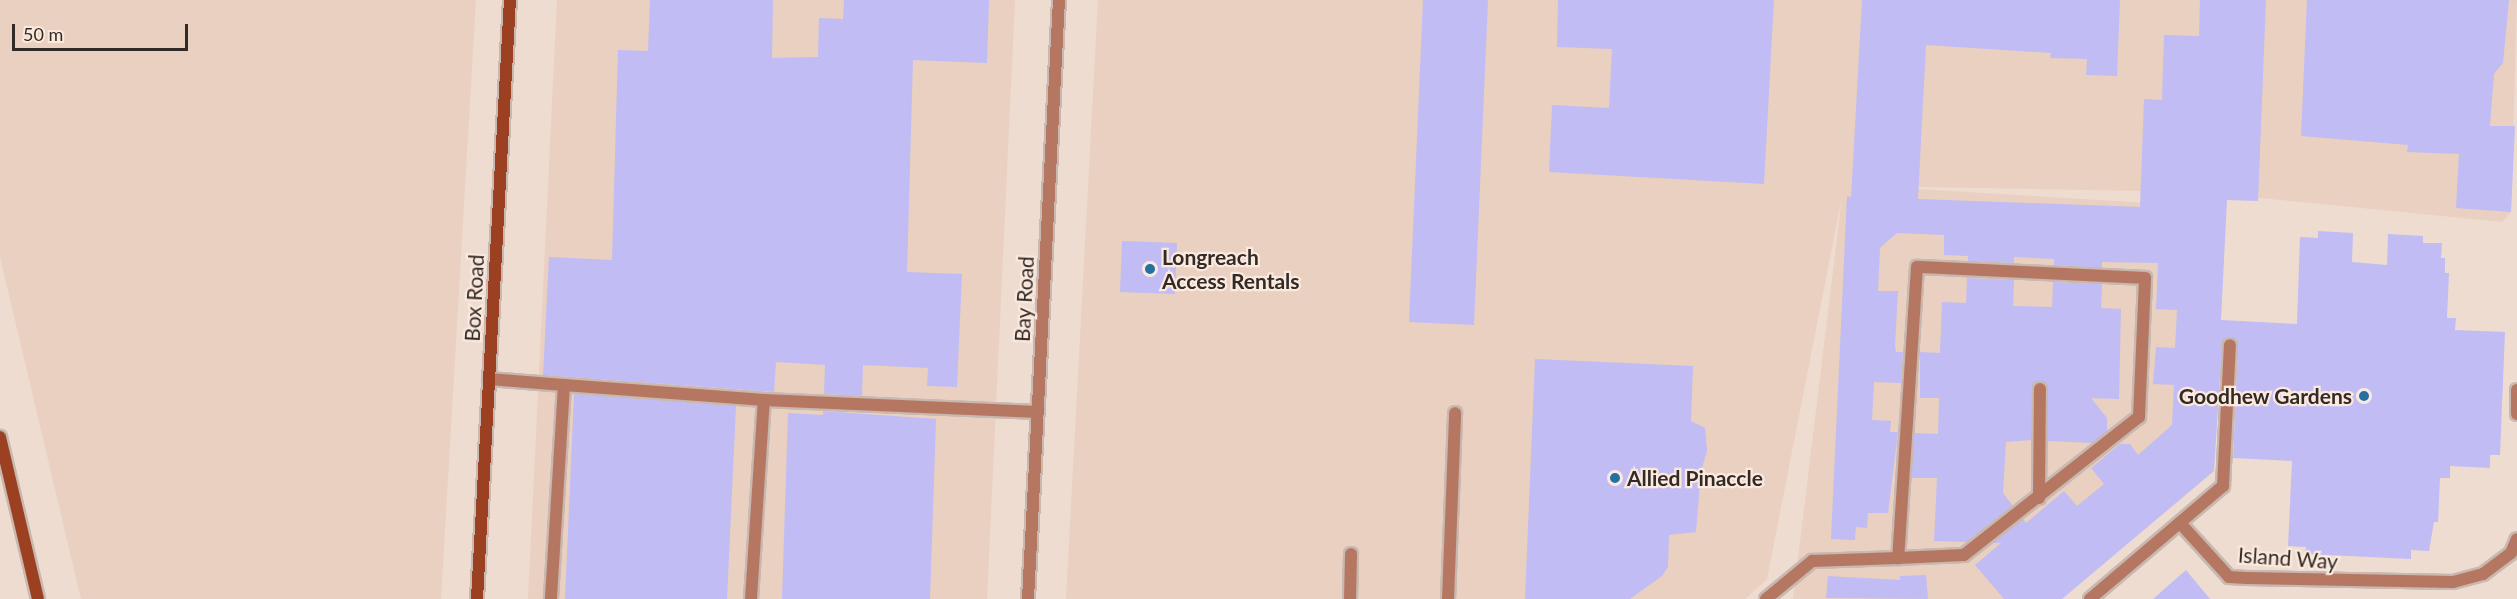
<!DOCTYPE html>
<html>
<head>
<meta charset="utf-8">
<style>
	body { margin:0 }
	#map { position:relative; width:2517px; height:599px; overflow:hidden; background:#eedcd1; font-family:Lato,sans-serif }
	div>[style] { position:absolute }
	.built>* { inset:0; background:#e9d0c0 }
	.building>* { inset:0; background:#c1bcf3 }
	.roads { filter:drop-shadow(2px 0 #c8b8af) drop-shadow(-2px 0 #c8b8af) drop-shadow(0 2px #c8b8af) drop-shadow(0 -2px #c8b8af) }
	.lane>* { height:12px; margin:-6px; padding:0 6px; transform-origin:6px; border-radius:6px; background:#b67762 }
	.street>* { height:12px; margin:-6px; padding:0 6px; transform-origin:6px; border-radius:6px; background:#b67762 }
	.secondary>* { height:12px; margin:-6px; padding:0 6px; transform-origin:6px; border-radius:6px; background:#9b4121 }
	.dots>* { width:16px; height:16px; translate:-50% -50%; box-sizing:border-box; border:3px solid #fce9de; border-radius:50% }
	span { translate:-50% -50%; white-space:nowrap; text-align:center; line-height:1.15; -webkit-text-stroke:4.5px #fce9de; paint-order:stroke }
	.poi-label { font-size:21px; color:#312a26; font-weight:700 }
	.left { translate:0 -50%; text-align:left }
	.right { translate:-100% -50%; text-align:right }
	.street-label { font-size:21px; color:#312a26 }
	.scale { position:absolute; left:12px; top:24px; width:176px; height:27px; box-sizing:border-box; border:3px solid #312a26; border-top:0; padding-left:8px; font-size:18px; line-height:21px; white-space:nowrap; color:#312a26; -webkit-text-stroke:4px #fce9de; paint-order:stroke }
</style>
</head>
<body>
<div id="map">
	<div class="built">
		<div style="clip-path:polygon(0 0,476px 0,441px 599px,81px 599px,0 257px)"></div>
		<div style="clip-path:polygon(557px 0,1015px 0,987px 599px,528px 599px)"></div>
		<div style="clip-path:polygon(1098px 0,2517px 0,2511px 212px,2502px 222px,2200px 192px,1866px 186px,2216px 207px,2204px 464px,2057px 599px,1793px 599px,1842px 197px,1767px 579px,1745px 599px,1066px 599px)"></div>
	</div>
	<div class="building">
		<div style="clip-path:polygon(650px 0,773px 0,772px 58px,818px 57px,819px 18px,843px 19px,844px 0,989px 0,987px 63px,913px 60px,907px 272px,962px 274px,957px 387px,927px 386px,928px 368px,863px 365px,862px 396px,824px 394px,825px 365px,776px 362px,774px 392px,543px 375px,549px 257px,612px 260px,618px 50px,648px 51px)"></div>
		<div style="clip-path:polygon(1423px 0,1488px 0,1474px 325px,1409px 322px)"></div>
		<div style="clip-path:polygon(1558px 0,1774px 0,1764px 184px,1549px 172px,1552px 105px,1609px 108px,1612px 49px,1557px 47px)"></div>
		<div style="clip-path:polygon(1862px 0,2120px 0,2117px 76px,2086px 75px,2087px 59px,2050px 58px,2051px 53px,1926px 45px,1918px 199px,2140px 207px,2144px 99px,2162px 100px,2164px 35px,2199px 36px,2200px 0,2266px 0,2258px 201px,2227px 200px,2221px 320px,2297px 324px,2300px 237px,2318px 238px,2318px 231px,2353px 233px,2352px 262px,2387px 265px,2388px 234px,2423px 236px,2423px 243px,2442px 243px,2441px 258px,2445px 258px,2445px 273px,2449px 273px,2447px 318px,2456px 318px,2455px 330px,2505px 332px,2500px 455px,2490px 455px,2490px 468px,2450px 466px,2450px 478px,2440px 478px,2438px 522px,2434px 522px,2429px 551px,2411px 550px,2411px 559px,2305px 554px,2306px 547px,2288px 546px,2292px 461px,2233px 458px,2238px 345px,2230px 337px,2222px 345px,2214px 471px,2062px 599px,2004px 599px,1975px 565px,2001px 543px,1993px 543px,2023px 519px,2026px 523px,2064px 491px,2077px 506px,2104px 484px,2091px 468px,2120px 444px,2130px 444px,2138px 455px,2172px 425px,2174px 385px,2153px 384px,2156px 347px,2175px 348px,2177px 310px,2156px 309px,2158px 263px,2102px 262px,2102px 268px,2054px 265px,2054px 259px,2014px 257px,2014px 263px,1968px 261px,1968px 256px,1944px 255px,1944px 235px,1897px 233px,1880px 248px,1878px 291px,1898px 291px,1895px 346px,1896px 352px,1903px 352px,1901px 383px,1874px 382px,1872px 420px,1891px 421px,1890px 432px,1898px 432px,1888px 513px,1868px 513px,1867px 528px,1856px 527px,1855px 540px,1831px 539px,1847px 196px,1851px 197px)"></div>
		<div style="clip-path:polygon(2307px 0,2509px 0,2503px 63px,2494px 74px,2490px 126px,2515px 126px,2511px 212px,2456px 208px,2459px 154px,2407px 152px,2408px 145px,2301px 136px)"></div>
		<div style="clip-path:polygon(1122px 241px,1177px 243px,1175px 294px,1120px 292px)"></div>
		<div style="clip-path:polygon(1967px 278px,2014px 280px,2013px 306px,2052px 307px,2053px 282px,2102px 284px,2101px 308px,2121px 309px,2119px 399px,2091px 398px,2107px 418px,2107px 432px,2093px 443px,2048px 441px,2048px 388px,2044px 382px,2035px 382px,2032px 389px,2031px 440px,2006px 442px,2003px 493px,2013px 506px,1967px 542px,1934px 541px,1937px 478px,1911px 478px,1914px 433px,1938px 434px,1939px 398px,1920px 398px,1920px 352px,1940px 353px,1942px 302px,1966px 303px)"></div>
		<div style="clip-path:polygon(1535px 359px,1693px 366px,1691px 421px,1705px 428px,1707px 451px,1701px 471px,1696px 532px,1669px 535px,1668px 567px,1662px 576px,1630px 599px,1525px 599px)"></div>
		<div style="clip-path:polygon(574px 394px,736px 406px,727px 599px,565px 599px)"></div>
		<div style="clip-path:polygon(823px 411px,936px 419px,930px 599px,782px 599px,788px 413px,823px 415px)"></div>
		<div style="clip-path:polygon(2186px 570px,2210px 599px,2153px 599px)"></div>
		<div style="clip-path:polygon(1926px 575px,1928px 599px,1826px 598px,1828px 576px,1900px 580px,1900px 576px)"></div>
	</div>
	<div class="roads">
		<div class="lane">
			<div style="left:489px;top:379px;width:75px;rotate:4.6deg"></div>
			<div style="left:564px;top:385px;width:214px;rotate:93.5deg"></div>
			<div style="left:564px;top:385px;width:201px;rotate:4.3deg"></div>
			<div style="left:764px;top:400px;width:274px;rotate:2.5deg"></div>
			<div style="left:2517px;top:390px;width:24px;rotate:90deg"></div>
			<div style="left:2039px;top:498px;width:109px;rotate:-89.5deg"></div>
			<div style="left:2180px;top:523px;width:73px;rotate:47.8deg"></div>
			<div style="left:2229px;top:577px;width:18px;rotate:3deg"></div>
			<div style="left:2247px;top:578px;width:206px;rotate:1.1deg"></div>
			<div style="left:2453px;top:582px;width:31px;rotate:-15deg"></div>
			<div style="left:2483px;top:574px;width:35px;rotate:-37deg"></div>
			<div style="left:2511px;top:553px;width:15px;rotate:-67deg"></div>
			<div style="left:751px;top:599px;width:199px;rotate:-86.3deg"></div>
			<div style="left:1350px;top:599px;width:45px;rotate:-88.7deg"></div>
			<div style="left:1448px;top:599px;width:186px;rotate:-87.8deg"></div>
			<div style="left:1766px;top:599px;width:60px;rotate:-39.6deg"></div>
			<div style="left:1812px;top:561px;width:86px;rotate:-2deg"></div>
			<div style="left:1898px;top:558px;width:66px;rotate:-2.6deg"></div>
			<div style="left:1964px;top:555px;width:223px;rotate:-38.3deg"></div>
			<div style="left:2139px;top:417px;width:139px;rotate:-87.5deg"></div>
			<div style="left:2145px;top:278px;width:228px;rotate:-177.2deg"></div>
			<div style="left:1917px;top:267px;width:292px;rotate:93.7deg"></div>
			<div style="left:2090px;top:599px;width:175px;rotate:-40.4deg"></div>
			<div style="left:2223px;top:486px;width:141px;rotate:-87.2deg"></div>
		</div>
		<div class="street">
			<div style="left:1028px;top:599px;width:600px;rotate:-87.04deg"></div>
		</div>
		<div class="secondary">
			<div style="left:0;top:437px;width:166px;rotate:76.8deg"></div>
			<div style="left:477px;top:599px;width:600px;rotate:-86.85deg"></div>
		</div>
	</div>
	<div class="dots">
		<div style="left:1150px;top:269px;background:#2370a2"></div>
		<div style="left:2364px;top:396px;background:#2370a2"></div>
		<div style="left:1615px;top:478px;background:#2370a2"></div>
	</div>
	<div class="poi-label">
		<span class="left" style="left:1162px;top:269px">Longreach<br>Access Rentals</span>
		<span class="right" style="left:2352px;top:396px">Goodhew Gardens</span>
		<span class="left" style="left:1627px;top:478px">Allied Pinaccle</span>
	</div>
	<div class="street-label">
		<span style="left:474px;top:298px;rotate:-87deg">Box Road</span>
		<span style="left:1024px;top:299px;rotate:-87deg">Bay Road</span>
		<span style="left:2288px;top:558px;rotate:4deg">Island Way</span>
	</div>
	<div class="scale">50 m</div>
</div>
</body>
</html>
